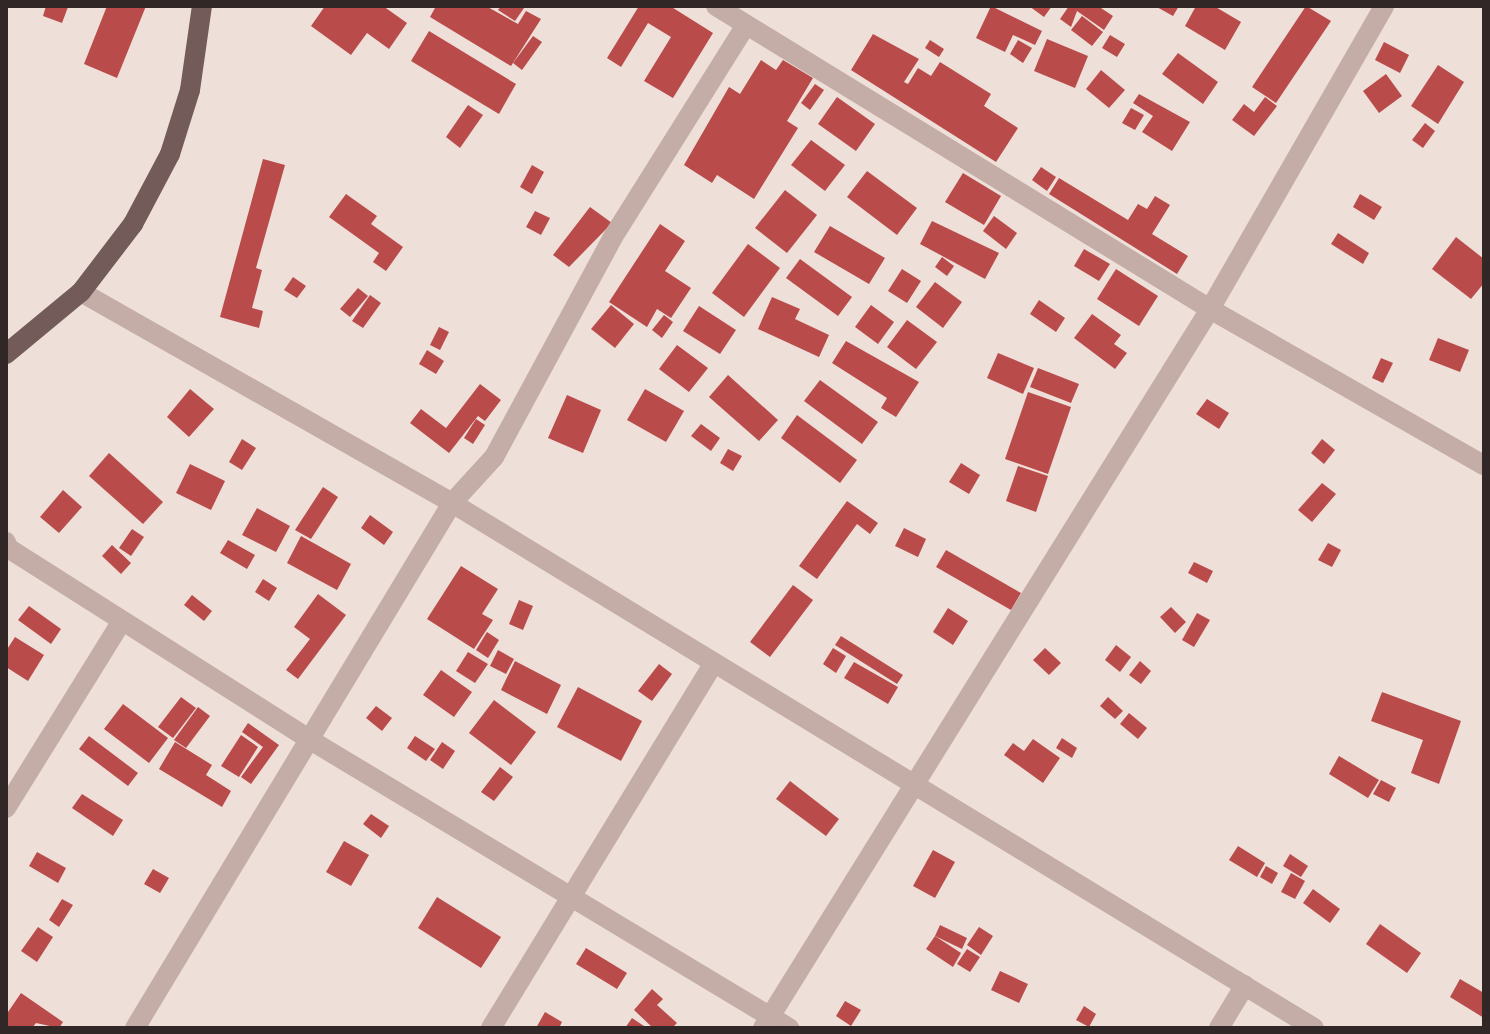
<!DOCTYPE html>
<html>
<head>
<meta charset="utf-8">
<style>
	body { margin:0 }
	#map { position:relative; width:1490px; height:1034px; overflow:hidden; background:#eedfd9; font-family:Commissioner,sans-serif }
	div>[style] { position:absolute }
	.building>* { inset:0; background:#b94c4b }
	.street>* { height:20px; margin:-10px; padding:0 10px; transform-origin:10px; border-radius:10px; background:#c4ada6 }
	.primary>* { height:20px; margin:-10px; padding:0 10px; transform-origin:10px; border-radius:10px; background:#725b58 }
	span { translate:-50% -50%; white-space:nowrap; text-align:center; line-height:1.15; -webkit-text-stroke:8px #f6eae4; paint-order:stroke }
	.frame { position:absolute; inset:0; border:8px solid #312726; pointer-events:none }
</style>
</head>
<body>
<div id="map">
	<div class="building">
		<div style="clip-path:polygon(46px 6px,68px 7px,62px 23px,43px 16px)"></div>
		<div style="clip-path:polygon(107px 6px,146px 6px,117px 78px,84px 64px)"></div>
		<div style="clip-path:polygon(325px 6px,383px 6px,407px 23px,389px 49px,367px 33px,351px 55px,311px 26px)"></div>
		<div style="clip-path:polygon(436px 6px,486px 6px,518px 24px,526px 11px,541px 19px,511px 66px,430px 17px)"></div>
		<div style="clip-path:polygon(501px 6px,521px 6px,524px 8px,515px 21px,498px 10px)"></div>
		<div style="clip-path:polygon(639px 6px,670px 6px,713px 33px,673px 98px,644px 81px,671px 37px,648px 23px,621px 67px,607px 58px)"></div>
		<div style="clip-path:polygon(991px 6px,1042px 31px,1035px 45px,1013px 35px,1005px 52px,976px 38px)"></div>
		<div style="clip-path:polygon(1029px 6px,1052px 6px,1044px 17px)"></div>
		<div style="clip-path:polygon(1069px 6px,1098px 6px,1113px 16px,1104px 30px,1077px 11px,1071px 27px,1060px 19px)"></div>
		<div style="clip-path:polygon(1155px 6px,1179px 6px,1173px 16px)"></div>
		<div style="clip-path:polygon(1196px 6px,1214px 6px,1241px 22px,1225px 50px,1185px 26px)"></div>
		<div style="clip-path:polygon(1306px 6px,1331px 21px,1276px 103px,1252px 87px)"></div>
		<div style="clip-path:polygon(1082px 16px,1103px 32px,1092px 46px,1071px 30px)"></div>
		<div style="clip-path:polygon(429px 31px,516px 84px,499px 114px,411px 61px)"></div>
		<div style="clip-path:polygon(873px 34px,919px 59px,904px 82px,908px 84px,918px 68px,931px 76px,940px 62px,991px 94px,984px 106px,1018px 128px,996px 162px,851px 70px)"></div>
		<div style="clip-path:polygon(1110px 35px,1125px 44px,1117px 57px,1102px 48px)"></div>
		<div style="clip-path:polygon(533px 36px,542px 42px,522px 70px,513px 63px)"></div>
		<div style="clip-path:polygon(1047px 39px,1088px 56px,1075px 88px,1034px 71px)"></div>
		<div style="clip-path:polygon(930px 40px,944px 49px,939px 57px,925px 48px)"></div>
		<div style="clip-path:polygon(1018px 40px,1032px 48px,1023px 63px,1010px 54px)"></div>
		<div style="clip-path:polygon(1384px 42px,1409px 55px,1400px 73px,1375px 60px)"></div>
		<div style="clip-path:polygon(1178px 53px,1218px 82px,1203px 104px,1162px 74px)"></div>
		<div style="clip-path:polygon(761px 60px,776px 70px,783px 60px,813px 78px,787px 121px,798px 128px,754px 199px,717px 175px,712px 183px,684px 165px,729px 87px,740px 94px)"></div>
		<div style="clip-path:polygon(1438px 65px,1464px 82px,1438px 124px,1411px 106px)"></div>
		<div style="clip-path:polygon(1101px 70px,1125px 90px,1109px 108px,1086px 89px)"></div>
		<div style="clip-path:polygon(1386px 74px,1402px 96px,1379px 113px,1363px 91px)"></div>
		<div style="clip-path:polygon(815px 84px,824px 90px,810px 110px,801px 103px)"></div>
		<div style="clip-path:polygon(1139px 94px,1190px 122px,1172px 151px,1142px 132px,1153px 116px,1133px 103px)"></div>
		<div style="clip-path:polygon(837px 97px,875px 124px,856px 151px,818px 124px)"></div>
		<div style="clip-path:polygon(1265px 97px,1277px 106px,1254px 136px,1232px 120px,1244px 104px,1254px 112px)"></div>
		<div style="clip-path:polygon(468px 105px,483px 115px,460px 148px,446px 137px)"></div>
		<div style="clip-path:polygon(1131px 108px,1144px 115px,1135px 130px,1122px 123px)"></div>
		<div style="clip-path:polygon(1425px 123px,1435px 131px,1423px 148px,1412px 140px)"></div>
		<div style="clip-path:polygon(811px 140px,845px 165px,825px 191px,791px 165px)"></div>
		<div style="clip-path:polygon(263px 159px,285px 165px,256px 268px,262px 270px,252px 308px,263px 311px,259px 328px,220px 317px)"></div>
		<div style="clip-path:polygon(532px 165px,544px 172px,532px 194px,520px 187px)"></div>
		<div style="clip-path:polygon(1041px 167px,1056px 177px,1047px 191px,1032px 180px)"></div>
		<div style="clip-path:polygon(867px 171px,917px 208px,897px 235px,847px 197px)"></div>
		<div style="clip-path:polygon(963px 173px,1001px 196px,984px 225px,945px 202px)"></div>
		<div style="clip-path:polygon(1059px 178px,1128px 220px,1138px 204px,1147px 209px,1155px 196px,1170px 205px,1152px 234px,1188px 256px,1177px 274px,1049px 194px)"></div>
		<div style="clip-path:polygon(785px 190px,817px 215px,787px 253px,755px 228px)"></div>
		<div style="clip-path:polygon(346px 194px,377px 216px,371px 224px,403px 247px,386px 271px,373px 262px,379px 253px,329px 217px)"></div>
		<div style="clip-path:polygon(1360px 194px,1382px 207px,1374px 220px,1353px 207px)"></div>
		<div style="clip-path:polygon(590px 207px,612px 223px,569px 267px,553px 255px)"></div>
		<div style="clip-path:polygon(535px 211px,550px 218px,541px 235px,526px 227px)"></div>
		<div style="clip-path:polygon(994px 216px,1017px 233px,1006px 249px,983px 231px)"></div>
		<div style="clip-path:polygon(932px 221px,999px 253px,985px 279px,920px 244px)"></div>
		<div style="clip-path:polygon(660px 224px,685px 241px,665px 271px,691px 288px,671px 318px,657px 309px,647px 327px,609px 302px)"></div>
		<div style="clip-path:polygon(830px 226px,885px 258px,869px 284px,814px 252px)"></div>
		<div style="clip-path:polygon(1338px 233px,1369px 253px,1363px 264px,1331px 244px)"></div>
		<div style="clip-path:polygon(1456px 237px,1484px 259px,1484px 283px,1471px 299px,1432px 269px)"></div>
		<div style="clip-path:polygon(748px 244px,780px 268px,744px 317px,712px 293px)"></div>
		<div style="clip-path:polygon(1084px 249px,1110px 264px,1099px 281px,1074px 266px)"></div>
		<div style="clip-path:polygon(942px 257px,954px 266px,947px 276px,935px 267px)"></div>
		<div style="clip-path:polygon(800px 259px,852px 297px,838px 316px,786px 278px)"></div>
		<div style="clip-path:polygon(902px 269px,921px 281px,907px 303px,888px 291px)"></div>
		<div style="clip-path:polygon(1116px 269px,1158px 296px,1139px 326px,1097px 299px)"></div>
		<div style="clip-path:polygon(293px 277px,306px 286px,297px 298px,284px 290px)"></div>
		<div style="clip-path:polygon(935px 282px,962px 302px,943px 328px,916px 307px)"></div>
		<div style="clip-path:polygon(358px 288px,368px 296px,350px 317px,340px 309px)"></div>
		<div style="clip-path:polygon(370px 295px,381px 303px,363px 328px,352px 321px)"></div>
		<div style="clip-path:polygon(772px 297px,800px 309px,795px 319px,829px 335px,819px 357px,758px 329px)"></div>
		<div style="clip-path:polygon(1039px 300px,1065px 318px,1056px 332px,1030px 314px)"></div>
		<div style="clip-path:polygon(611px 305px,634px 324px,615px 348px,591px 329px)"></div>
		<div style="clip-path:polygon(871px 305px,894px 322px,878px 344px,855px 327px)"></div>
		<div style="clip-path:polygon(699px 306px,736px 330px,720px 354px,683px 331px)"></div>
		<div style="clip-path:polygon(1092px 314px,1121px 335px,1114px 344px,1127px 353px,1115px 369px,1074px 338px)"></div>
		<div style="clip-path:polygon(664px 315px,673px 322px,662px 338px,652px 330px)"></div>
		<div style="clip-path:polygon(907px 320px,937px 342px,916px 369px,887px 347px)"></div>
		<div style="clip-path:polygon(439px 327px,449px 332px,440px 350px,430px 345px)"></div>
		<div style="clip-path:polygon(1438px 338px,1469px 350px,1460px 372px,1429px 360px)"></div>
		<div style="clip-path:polygon(846px 341px,919px 382px,896px 417px,881px 408px,887px 398px,832px 363px)"></div>
		<div style="clip-path:polygon(677px 345px,708px 368px,689px 392px,659px 369px)"></div>
		<div style="clip-path:polygon(427px 350px,444px 361px,436px 374px,419px 364px)"></div>
		<div style="clip-path:polygon(998px 353px,1034px 368px,1023px 394px,987px 378px)"></div>
		<div style="clip-path:polygon(1381px 358px,1393px 363px,1383px 383px,1372px 378px)"></div>
		<div style="clip-path:polygon(1038px 368px,1079px 384px,1071px 403px,1030px 387px)"></div>
		<div style="clip-path:polygon(728px 375px,778px 420px,759px 441px,709px 397px)"></div>
		<div style="clip-path:polygon(820px 380px,878px 422px,862px 444px,804px 401px)"></div>
		<div style="clip-path:polygon(480px 384px,501px 400px,485px 421px,478px 416px,449px 453px,410px 423px,421px 409px,446px 428px)"></div>
		<div style="clip-path:polygon(190px 389px,214px 409px,189px 437px,167px 417px)"></div>
		<div style="clip-path:polygon(645px 389px,684px 411px,666px 442px,627px 420px)"></div>
		<div style="clip-path:polygon(1028px 392px,1071px 407px,1048px 474px,1005px 459px)"></div>
		<div style="clip-path:polygon(567px 395px,601px 410px,583px 453px,548px 438px)"></div>
		<div style="clip-path:polygon(1207px 399px,1229px 413px,1219px 429px,1196px 414px)"></div>
		<div style="clip-path:polygon(797px 415px,857px 460px,840px 483px,781px 438px)"></div>
		<div style="clip-path:polygon(476px 419px,485px 425px,473px 444px,464px 438px)"></div>
		<div style="clip-path:polygon(701px 424px,720px 438px,711px 451px,691px 436px)"></div>
		<div style="clip-path:polygon(242px 439px,256px 448px,242px 470px,229px 462px)"></div>
		<div style="clip-path:polygon(1322px 439px,1335px 450px,1324px 464px,1311px 453px)"></div>
		<div style="clip-path:polygon(728px 449px,742px 456px,733px 471px,720px 463px)"></div>
		<div style="clip-path:polygon(109px 453px,163px 502px,143px 524px,89px 476px)"></div>
		<div style="clip-path:polygon(961px 463px,980px 475px,969px 494px,949px 482px)"></div>
		<div style="clip-path:polygon(190px 464px,225px 481px,211px 510px,176px 493px)"></div>
		<div style="clip-path:polygon(1018px 466px,1048px 476px,1036px 512px,1006px 501px)"></div>
		<div style="clip-path:polygon(1322px 483px,1336px 494px,1312px 522px,1298px 510px)"></div>
		<div style="clip-path:polygon(323px 487px,338px 497px,311px 539px,295px 530px)"></div>
		<div style="clip-path:polygon(63px 490px,82px 507px,59px 533px,40px 517px)"></div>
		<div style="clip-path:polygon(847px 501px,878px 523px,870px 534px,857px 524px,817px 579px,799px 566px)"></div>
		<div style="clip-path:polygon(257px 508px,290px 526px,276px 552px,242px 535px)"></div>
		<div style="clip-path:polygon(370px 515px,393px 532px,384px 545px,361px 528px)"></div>
		<div style="clip-path:polygon(904px 528px,926px 539px,918px 557px,895px 546px)"></div>
		<div style="clip-path:polygon(132px 529px,144px 537px,131px 556px,119px 548px)"></div>
		<div style="clip-path:polygon(301px 536px,351px 564px,337px 590px,287px 563px)"></div>
		<div style="clip-path:polygon(228px 540px,255px 555px,247px 569px,220px 553px)"></div>
		<div style="clip-path:polygon(1328px 543px,1341px 550px,1332px 567px,1318px 560px)"></div>
		<div style="clip-path:polygon(112px 545px,131px 563px,121px 574px,102px 556px)"></div>
		<div style="clip-path:polygon(946px 550px,1021px 593px,1011px 610px,936px 567px)"></div>
		<div style="clip-path:polygon(1194px 562px,1213px 571px,1207px 583px,1188px 573px)"></div>
		<div style="clip-path:polygon(461px 566px,498px 589px,482px 614px,493px 620px,474px 649px,427px 619px)"></div>
		<div style="clip-path:polygon(263px 579px,277px 588px,269px 601px,255px 592px)"></div>
		<div style="clip-path:polygon(793px 585px,813px 600px,770px 657px,750px 642px)"></div>
		<div style="clip-path:polygon(318px 594px,346px 615px,298px 679px,286px 670px,310px 639px,294px 627px)"></div>
		<div style="clip-path:polygon(192px 595px,212px 611px,204px 621px,184px 605px)"></div>
		<div style="clip-path:polygon(519px 600px,533px 606px,523px 630px,509px 624px)"></div>
		<div style="clip-path:polygon(29px 606px,61px 629px,51px 644px,18px 620px)"></div>
		<div style="clip-path:polygon(1171px 607px,1186px 622px,1175px 633px,1160px 617px)"></div>
		<div style="clip-path:polygon(948px 608px,968px 621px,953px 645px,933px 632px)"></div>
		<div style="clip-path:polygon(1197px 613px,1210px 620px,1194px 647px,1182px 640px)"></div>
		<div style="clip-path:polygon(487px 632px,499px 640px,488px 658px,476px 650px)"></div>
		<div style="clip-path:polygon(841px 636px,903px 675px,897px 684px,835px 645px)"></div>
		<div style="clip-path:polygon(15px 637px,44px 655px,28px 681px,6px 667px,6px 651px)"></div>
		<div style="clip-path:polygon(1116px 645px,1131px 657px,1120px 672px,1105px 660px)"></div>
		<div style="clip-path:polygon(833px 648px,846px 656px,836px 673px,823px 664px)"></div>
		<div style="clip-path:polygon(1045px 648px,1061px 663px,1049px 675px,1033px 660px)"></div>
		<div style="clip-path:polygon(498px 650px,514px 659px,506px 674px,490px 666px)"></div>
		<div style="clip-path:polygon(468px 652px,488px 664px,475px 683px,456px 671px)"></div>
		<div style="clip-path:polygon(515px 661px,561px 685px,547px 714px,501px 690px)"></div>
		<div style="clip-path:polygon(1140px 661px,1151px 671px,1141px 684px,1129px 675px)"></div>
		<div style="clip-path:polygon(854px 662px,898px 687px,888px 704px,844px 678px)"></div>
		<div style="clip-path:polygon(659px 664px,672px 674px,652px 701px,638px 691px)"></div>
		<div style="clip-path:polygon(441px 670px,472px 692px,454px 717px,423px 695px)"></div>
		<div style="clip-path:polygon(578px 687px,642px 721px,621px 761px,557px 727px)"></div>
		<div style="clip-path:polygon(1382px 692px,1461px 721px,1439px 784px,1411px 773px,1423px 740px,1371px 721px)"></div>
		<div style="clip-path:polygon(181px 697px,196px 708px,173px 738px,158px 727px)"></div>
		<div style="clip-path:polygon(1108px 697px,1123px 711px,1115px 719px,1100px 706px)"></div>
		<div style="clip-path:polygon(494px 700px,536px 732px,511px 765px,469px 733px)"></div>
		<div style="clip-path:polygon(123px 704px,168px 738px,149px 763px,104px 729px)"></div>
		<div style="clip-path:polygon(376px 706px,392px 718px,382px 731px,366px 718px)"></div>
		<div style="clip-path:polygon(198px 707px,210px 716px,186px 748px,174px 740px)"></div>
		<div style="clip-path:polygon(1129px 713px,1147px 728px,1138px 739px,1120px 724px)"></div>
		<div style="clip-path:polygon(248px 723px,279px 745px,251px 784px,241px 777px,263px 747px,242px 732px)"></div>
		<div style="clip-path:polygon(241px 735px,258px 747px,239px 777px,221px 766px)"></div>
		<div style="clip-path:polygon(89px 736px,138px 773px,128px 786px,79px 749px)"></div>
		<div style="clip-path:polygon(415px 736px,435px 749px,426px 761px,407px 748px)"></div>
		<div style="clip-path:polygon(1062px 738px,1077px 748px,1072px 758px,1056px 748px)"></div>
		<div style="clip-path:polygon(1033px 739px,1060px 758px,1043px 783px,1004px 755px,1013px 743px,1024px 751px)"></div>
		<div style="clip-path:polygon(175px 742px,212px 765px,206px 775px,231px 791px,222px 807px,159px 769px)"></div>
		<div style="clip-path:polygon(442px 742px,455px 751px,443px 769px,430px 760px)"></div>
		<div style="clip-path:polygon(1339px 756px,1379px 780px,1368px 798px,1329px 774px)"></div>
		<div style="clip-path:polygon(500px 767px,513px 777px,494px 801px,481px 792px)"></div>
		<div style="clip-path:polygon(1381px 780px,1396px 788px,1389px 802px,1373px 794px)"></div>
		<div style="clip-path:polygon(790px 781px,839px 819px,826px 836px,776px 799px)"></div>
		<div style="clip-path:polygon(82px 794px,123px 820px,113px 836px,72px 808px)"></div>
		<div style="clip-path:polygon(371px 814px,389px 826px,381px 838px,363px 824px)"></div>
		<div style="clip-path:polygon(344px 841px,369px 855px,351px 886px,326px 872px)"></div>
		<div style="clip-path:polygon(1238px 846px,1265px 863px,1257px 877px,1229px 860px)"></div>
		<div style="clip-path:polygon(933px 850px,955px 862px,935px 898px,913px 886px)"></div>
		<div style="clip-path:polygon(37px 852px,66px 868px,58px 883px,29px 866px)"></div>
		<div style="clip-path:polygon(1290px 854px,1308px 866px,1301px 877px,1283px 866px)"></div>
		<div style="clip-path:polygon(1266px 866px,1278px 873px,1272px 884px,1260px 877px)"></div>
		<div style="clip-path:polygon(153px 869px,169px 878px,160px 893px,144px 884px)"></div>
		<div style="clip-path:polygon(1291px 873px,1305px 881px,1295px 899px,1281px 892px)"></div>
		<div style="clip-path:polygon(1313px 889px,1340px 909px,1330px 923px,1303px 903px)"></div>
		<div style="clip-path:polygon(437px 897px,501px 937px,481px 968px,418px 928px)"></div>
		<div style="clip-path:polygon(62px 899px,73px 905px,59px 927px,49px 920px)"></div>
		<div style="clip-path:polygon(1380px 924px,1421px 953px,1407px 973px,1366px 944px)"></div>
		<div style="clip-path:polygon(940px 925px,967px 938px,962px 949px,935px 936px)"></div>
		<div style="clip-path:polygon(38px 927px,53px 937px,37px 962px,21px 951px)"></div>
		<div style="clip-path:polygon(979px 927px,993px 936px,981px 955px,967px 945px)"></div>
		<div style="clip-path:polygon(935px 936px,961px 953px,953px 967px,926px 949px)"></div>
		<div style="clip-path:polygon(586px 948px,627px 973px,617px 989px,576px 964px)"></div>
		<div style="clip-path:polygon(967px 949px,980px 957px,970px 972px,957px 964px)"></div>
		<div style="clip-path:polygon(1000px 971px,1028px 984px,1019px 1003px,991px 990px)"></div>
		<div style="clip-path:polygon(1460px 979px,1484px 993px,1484px 1018px,1450px 997px)"></div>
		<div style="clip-path:polygon(652px 989px,663px 999px,657px 1005px,677px 1023px,672px 1028px,653px 1028px,634px 1010px)"></div>
		<div style="clip-path:polygon(21px 993px,63px 1022px,59px 1028px,36px 1023px,32px 1028px,6px 1028px,6px 1015px)"></div>
		<div style="clip-path:polygon(845px 1001px,861px 1010px,851px 1026px,836px 1016px)"></div>
		<div style="clip-path:polygon(1084px 1006px,1096px 1014px,1089px 1027px,1076px 1020px)"></div>
		<div style="clip-path:polygon(545px 1012px,562px 1022px,559px 1028px,536px 1028px)"></div>
		<div style="clip-path:polygon(632px 1018px,647px 1028px,625px 1028px)"></div>
	</div>
	<div class="street">
		<div style="left:716px;top:6px;width:580px;rotate:31.52deg"></div>
		<div style="left:1210px;top:309px;width:315px;rotate:29.7deg"></div>
		<div style="left:746px;top:25px;width:250px;rotate:122.1deg"></div>
		<div style="left:613px;top:237px;width:250px;rotate:118.4deg"></div>
		<div style="left:494px;top:457px;width:62px;rotate:132.4deg"></div>
		<div style="left:452px;top:503px;width:1009px;rotate:31.34deg"></div>
		<div style="left:81px;top:292px;width:427px;rotate:29.6deg"></div>
		<div style="left:452px;top:503px;width:613px;rotate:121.12deg"></div>
		<div style="left:6px;top:542px;width:6px;rotate:72deg"></div>
		<div style="left:8px;top:548px;width:354px;rotate:32.4deg"></div>
		<div style="left:307px;top:738px;width:563px;rotate:31.03deg"></div>
		<div style="left:6px;top:808px;width:220px;rotate:-58.2deg"></div>
		<div style="left:491px;top:1028px;width:426px;rotate:-58.6deg"></div>
		<div style="left:763px;top:1028px;width:847px;rotate:-58.13deg"></div>
		<div style="left:1210px;top:309px;width:349px;rotate:-60.1deg"></div>
		<div style="left:1219px;top:1028px;width:50px;rotate:-58.8deg"></div>
	</div>
	<div class="primary">
		<div style="left:6px;top:354px;width:97px;rotate:-39.6deg"></div>
		<div style="left:81px;top:292px;width:86px;rotate:-52.6deg"></div>
		<div style="left:133px;top:224px;width:79px;rotate:-62.1deg"></div>
		<div style="left:170px;top:154px;width:67px;rotate:-72.6deg"></div>
		<div style="left:190px;top:90px;width:85px;rotate:-81.9deg"></div>
	</div>
	<div class="frame"></div>
</div>
</body>
</html>
